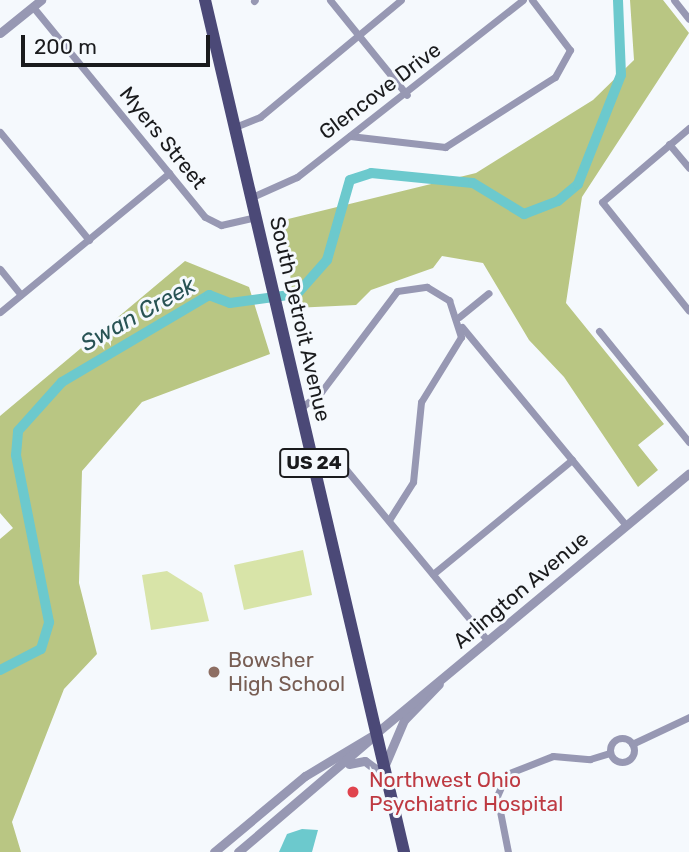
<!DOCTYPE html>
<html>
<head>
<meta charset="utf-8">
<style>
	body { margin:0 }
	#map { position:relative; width:689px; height:852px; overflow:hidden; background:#f5f9fd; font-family:Rubik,sans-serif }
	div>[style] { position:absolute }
	.green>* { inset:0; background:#d8e4a8 }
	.forest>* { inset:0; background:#b9c683 }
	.water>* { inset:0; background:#6cc9cd }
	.river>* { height:10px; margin:-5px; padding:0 5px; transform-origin:5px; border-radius:5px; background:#6cc9cd }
	.minor>* { height:7px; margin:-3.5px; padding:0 3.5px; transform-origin:3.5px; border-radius:3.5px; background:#9798b3 }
	.minor>.ring { margin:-3.5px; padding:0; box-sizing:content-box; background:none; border:7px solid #9798b3; border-radius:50% }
	.tertiary>* { height:9px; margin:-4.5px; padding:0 4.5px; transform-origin:4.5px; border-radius:4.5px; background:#9798b3 }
	.primary>* { height:12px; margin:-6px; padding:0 6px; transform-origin:6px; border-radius:6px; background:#4b4977 }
	.dots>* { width:19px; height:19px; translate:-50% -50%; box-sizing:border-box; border:4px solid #f5f9fd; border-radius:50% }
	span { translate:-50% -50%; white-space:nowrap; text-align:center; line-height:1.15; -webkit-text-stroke:6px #f5f9fd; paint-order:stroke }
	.shield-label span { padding:2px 5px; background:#f5f9fd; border:2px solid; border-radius:5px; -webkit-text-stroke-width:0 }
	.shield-label { font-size:19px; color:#1a1b1d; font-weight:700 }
	.street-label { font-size:21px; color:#1a1b1d }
	.education-label { font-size:21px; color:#785e54 }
	.left { translate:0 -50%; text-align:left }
	.health-label { font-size:21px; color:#be3a42 }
	.water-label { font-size:23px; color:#285354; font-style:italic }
	.scale { position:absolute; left:21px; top:35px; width:189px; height:32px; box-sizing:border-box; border:4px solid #1a1b1d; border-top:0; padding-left:9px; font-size:21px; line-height:24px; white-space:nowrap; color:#1a1b1d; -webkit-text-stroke:5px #f5f9fd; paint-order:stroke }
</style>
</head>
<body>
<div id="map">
	<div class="green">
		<div style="clip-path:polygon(303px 550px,312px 595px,244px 610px,234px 565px)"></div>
		<div style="clip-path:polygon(167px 571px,202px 593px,209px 621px,151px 630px,142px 575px)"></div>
	</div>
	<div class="forest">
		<div style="clip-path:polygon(630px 0,663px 0,689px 33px,582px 197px,566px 303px,664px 424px,638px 445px,658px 470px,638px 487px,564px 377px,529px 340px,483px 263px,442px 256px,433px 268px,371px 290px,356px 305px,294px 308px,284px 220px,476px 173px,593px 100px,634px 60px)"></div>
		<div style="clip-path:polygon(185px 261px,249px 287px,270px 354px,142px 402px,82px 471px,79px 583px,97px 654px,64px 689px,12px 822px,21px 852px,0 852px,0 539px,13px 528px,0 513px,0 416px)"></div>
	</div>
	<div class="water">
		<div style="clip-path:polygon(302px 829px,318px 830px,312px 852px,279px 852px,287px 834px)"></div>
	</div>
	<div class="river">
		<div style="left:0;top:670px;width:46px;rotate:-27.1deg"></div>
		<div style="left:41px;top:649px;width:28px;rotate:-73deg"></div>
		<div style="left:49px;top:622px;width:170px;rotate:-101.2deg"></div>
		<div style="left:16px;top:455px;width:24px;rotate:-85deg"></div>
		<div style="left:18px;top:431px;width:66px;rotate:-48.1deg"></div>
		<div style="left:62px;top:382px;width:171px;rotate:-30.6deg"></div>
		<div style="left:209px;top:295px;width:22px;rotate:21deg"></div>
		<div style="left:230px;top:303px;width:68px;rotate:-7.7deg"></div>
		<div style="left:297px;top:294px;width:45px;rotate:-48.6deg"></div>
		<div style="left:327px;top:260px;width:83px;rotate:-74deg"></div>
		<div style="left:350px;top:180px;width:22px;rotate:-18deg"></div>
		<div style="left:371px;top:173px;width:102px;rotate:5.6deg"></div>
		<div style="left:473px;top:183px;width:60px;rotate:31.3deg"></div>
		<div style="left:524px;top:214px;width:36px;rotate:-21deg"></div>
		<div style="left:558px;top:201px;width:26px;rotate:-40deg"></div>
		<div style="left:578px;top:184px;width:117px;rotate:-68.5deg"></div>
		<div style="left:621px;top:75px;width:75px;rotate:-92.3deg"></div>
	</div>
	<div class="minor">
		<div style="left:330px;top:0;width:122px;rotate:51deg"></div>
		<div style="left:674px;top:0;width:24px;rotate:52deg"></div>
		<div style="left:254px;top:1px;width:1px;rotate:-45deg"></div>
		<div style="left:33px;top:7px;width:271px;rotate:50.7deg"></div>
		<div style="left:205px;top:217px;width:18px;rotate:27deg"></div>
		<div style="left:221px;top:225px;width:37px;rotate:-13deg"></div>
		<div style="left:235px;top:127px;width:27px;rotate:-22deg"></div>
		<div style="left:260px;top:117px;width:183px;rotate:-39.7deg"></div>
		<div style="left:689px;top:128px;width:114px;rotate:139.6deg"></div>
		<div style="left:602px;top:202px;width:139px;rotate:51.4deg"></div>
		<div style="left:0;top:132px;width:140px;rotate:50.5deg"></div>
		<div style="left:350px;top:136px;width:96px;rotate:6.6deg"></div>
		<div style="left:445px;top:147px;width:130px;rotate:-32.5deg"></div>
		<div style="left:555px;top:77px;width:31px;rotate:-61deg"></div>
		<div style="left:570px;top:50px;width:63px;rotate:-127.2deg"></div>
		<div style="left:669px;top:144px;width:31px;rotate:50deg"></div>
		<div style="left:252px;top:197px;width:49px;rotate:-24deg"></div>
		<div style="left:297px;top:177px;width:287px;rotate:-38.1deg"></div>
		<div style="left:0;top:269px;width:33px;rotate:51deg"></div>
		<div style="left:0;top:312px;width:219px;rotate:-39.4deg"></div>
		<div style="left:459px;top:317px;width:38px;rotate:-39deg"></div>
		<div style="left:462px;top:327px;width:257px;rotate:50.4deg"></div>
		<div style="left:599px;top:331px;width:143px;rotate:51deg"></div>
		<div style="left:301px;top:408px;width:26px;rotate:-39deg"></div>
		<div style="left:321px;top:392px;width:126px;rotate:-53deg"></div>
		<div style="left:397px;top:291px;width:30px;rotate:-8deg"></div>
		<div style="left:427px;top:287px;width:26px;rotate:31deg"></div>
		<div style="left:449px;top:300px;width:39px;rotate:72deg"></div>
		<div style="left:461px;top:337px;width:76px;rotate:121.6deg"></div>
		<div style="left:421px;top:402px;width:80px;rotate:95.7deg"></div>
		<div style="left:413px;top:482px;width:45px;rotate:122.3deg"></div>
		<div style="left:314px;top:461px;width:25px"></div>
		<div style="left:339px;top:461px;width:232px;rotate:50.4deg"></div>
		<div style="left:433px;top:574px;width:180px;rotate:-39.4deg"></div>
		<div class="ring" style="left:610px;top:738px;width:17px;height:17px"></div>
		<div style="left:632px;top:744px;width:63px;rotate:-25.3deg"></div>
		<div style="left:508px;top:852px;width:57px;rotate:-101.1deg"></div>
		<div style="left:497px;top:796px;width:24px;rotate:-66deg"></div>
		<div style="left:507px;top:774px;width:49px;rotate:-21.4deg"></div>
		<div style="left:553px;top:756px;width:37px;rotate:5deg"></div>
		<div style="left:590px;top:759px;width:21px;rotate:-17deg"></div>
	</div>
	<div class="tertiary">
		<div style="left:0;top:33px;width:53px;rotate:-38.8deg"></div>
		<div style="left:349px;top:764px;width:16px;rotate:-11deg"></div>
		<div style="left:365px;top:761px;width:25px;rotate:37deg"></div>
		<div style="left:384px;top:767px;width:51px;rotate:-66.9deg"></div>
		<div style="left:404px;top:720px;width:50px;rotate:-45.8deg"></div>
		<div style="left:214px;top:852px;width:119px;rotate:-39.9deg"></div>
		<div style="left:305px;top:776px;width:82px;rotate:-31deg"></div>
		<div style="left:375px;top:734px;width:408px;rotate:-39.7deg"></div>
		<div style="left:238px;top:852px;width:172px;rotate:-40.5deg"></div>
	</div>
	<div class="primary">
		<div style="left:205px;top:0;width:875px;rotate:76.85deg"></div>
	</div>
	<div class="dots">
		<div style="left:214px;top:672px;background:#8d6e63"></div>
		<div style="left:353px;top:792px;background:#e0444e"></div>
	</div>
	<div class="shield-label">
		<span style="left:314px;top:463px">US 24</span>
	</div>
	<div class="street-label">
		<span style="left:380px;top:91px;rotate:-37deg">Glencove Drive</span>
		<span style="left:163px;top:138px;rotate:51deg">Myers Street</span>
		<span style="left:300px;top:319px;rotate:77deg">South Detroit Avenue</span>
		<span style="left:521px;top:590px;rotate:-40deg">Arlington Avenue</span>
	</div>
	<div class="education-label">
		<span class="left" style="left:228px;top:672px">Bowsher<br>High School</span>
	</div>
	<div class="health-label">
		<span class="left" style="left:369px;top:792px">Northwest Ohio<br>Psychiatric Hospital</span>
	</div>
	<div class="water-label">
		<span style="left:138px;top:314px;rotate:-29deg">Swan Creek</span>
	</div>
	<div class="scale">200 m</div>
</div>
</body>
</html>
